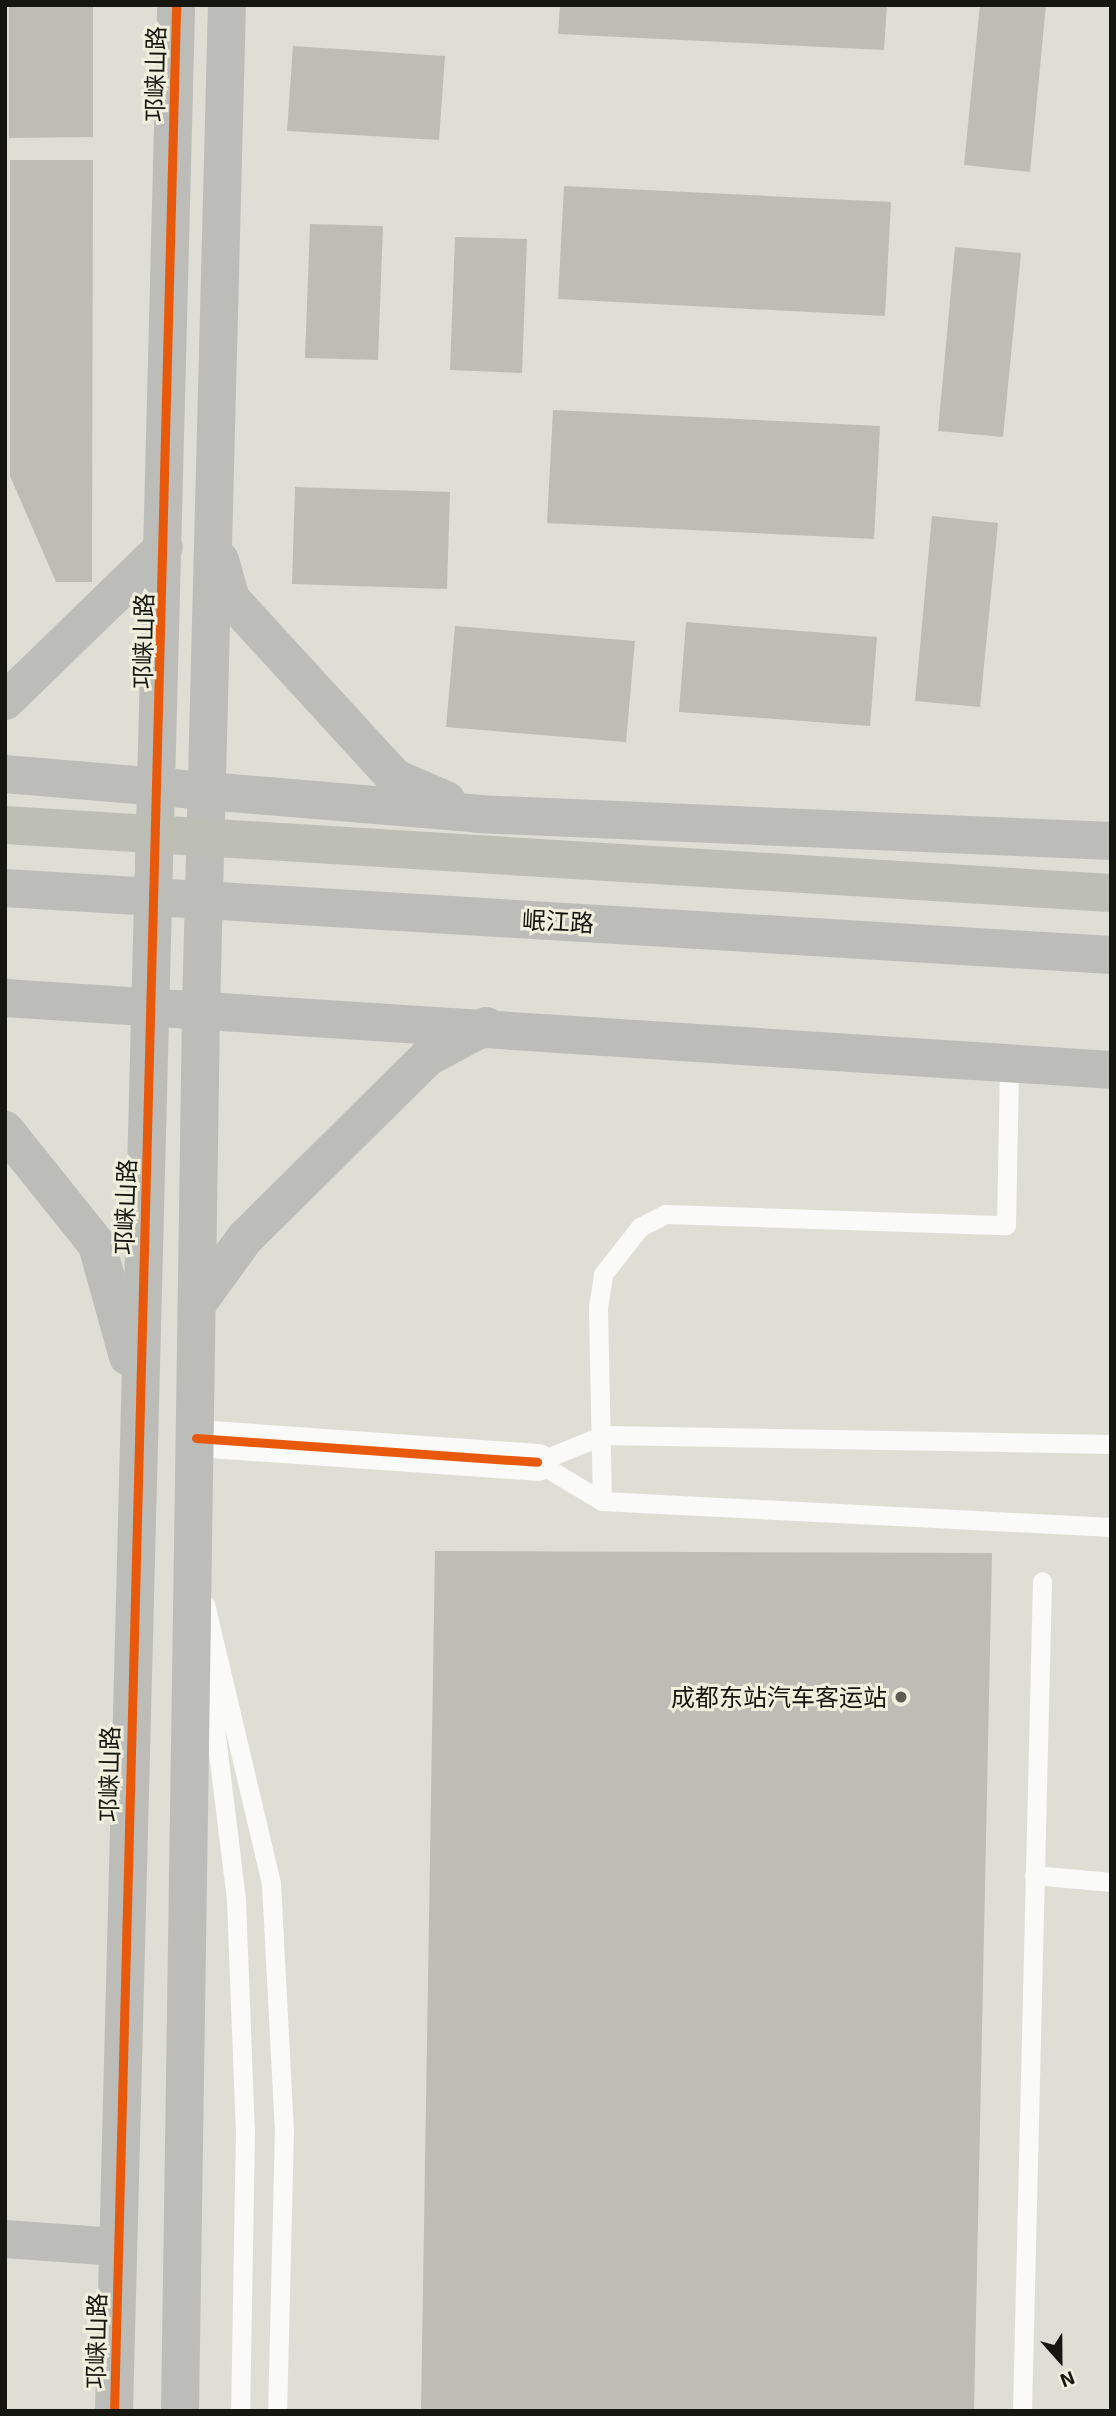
<!DOCTYPE html>
<html>
<head>
<meta charset="utf-8">
<style>
	body { margin:0 }
	#map { position:relative; width:1116px; height:2416px; overflow:hidden; background:#dfded5; font-family:"Exo 2","Noto Sans SC",sans-serif }
	div>[style] { position:absolute }
	.building>* { inset:0; background:#bfbcb6 }
	.lane>* { height:19px; margin:-9.5px; padding:0 9.5px; transform-origin:9.5px; border-radius:9.5px; background:#fafaf9 }
	.street>* { height:37px; margin:-18.5px; padding:0 18.5px; transform-origin:18.5px; border-radius:18.5px; background:#fafaf9 }
	.secondary>* { height:38px; margin:-19px; padding:0 19px; transform-origin:19px; border-radius:19px; background:#bcbdb8 }
	.highway>* { height:38px; margin:-19px; padding:0 19px; transform-origin:19px; border-radius:19px; background:#bdbfb4 }
	.cycleway>* { height:9px; margin:-4.5px; padding:0 4.5px; transform-origin:4.5px; border-radius:4.5px; background:#e8590c }
	.dots>* { width:19px; height:19px; translate:-50% -50%; box-sizing:border-box; border:4px solid #f0efde; border-radius:50% }
	span { translate:-50% -50%; white-space:nowrap; text-align:center; line-height:1.15; -webkit-text-stroke:6px #f0efde; paint-order:stroke }
	.street-label { font-size:24px; color:#161610 }
	.poi-label { font-size:24px; color:#161610 }
	.right { translate:-100% -50%; text-align:right }
	.frame { position:absolute; inset:0; border:7px solid #161610; pointer-events:none }
	.north { position:absolute; left:1025px; top:2325px; width:70px; height:70px; -webkit-text-stroke:5px #f0efde; paint-order:stroke; rotate:159deg; font-size:19px; font-weight:700; line-height:28px; text-align:center; color:#161610 }
	.north::after { content:''; display:block; margin:auto; width:24px; height:32px; background:#161610; clip-path:polygon(50% 0,100% 100%,50% 72%,0 100%) }
</style>
</head>
<body>
<div id="map">
	<div class="building">
		<div style="clip-path:polygon(9px 5px,93px 5px,93px 137px,9px 138px)"></div>
		<div style="clip-path:polygon(560px 5px,887px 5px,884px 50px,558px 34px)"></div>
		<div style="clip-path:polygon(980px 5px,1046px 5px,1030px 172px,964px 165px)"></div>
		<div style="clip-path:polygon(293px 46px,445px 56px,439px 140px,287px 131px)"></div>
		<div style="clip-path:polygon(10px 160px,93px 160px,92px 582px,56px 582px,10px 476px)"></div>
		<div style="clip-path:polygon(564px 186px,891px 202px,885px 316px,558px 299px)"></div>
		<div style="clip-path:polygon(310px 224px,383px 226px,378px 360px,305px 358px)"></div>
		<div style="clip-path:polygon(455px 237px,527px 239px,522px 373px,450px 370px)"></div>
		<div style="clip-path:polygon(955px 247px,1021px 253px,1003px 437px,938px 431px)"></div>
		<div style="clip-path:polygon(553px 410px,880px 426px,874px 539px,547px 523px)"></div>
		<div style="clip-path:polygon(295px 487px,450px 492px,447px 589px,292px 584px)"></div>
		<div style="clip-path:polygon(932px 516px,998px 523px,980px 707px,915px 701px)"></div>
		<div style="clip-path:polygon(686px 622px,877px 637px,870px 726px,679px 712px)"></div>
		<div style="clip-path:polygon(455px 626px,635px 641px,626px 742px,446px 727px)"></div>
		<div style="clip-path:polygon(435px 1551px,992px 1553px,974px 2411px,421px 2411px)"></div>
	</div>
	<div class="lane">
		<div style="left:537px;top:1462px;width:76px;rotate:31deg"></div>
		<div style="left:602px;top:1501px;width:510px;rotate:2.92deg"></div>
		<div style="left:537px;top:1462px;width:71px;rotate:-22.2deg"></div>
		<div style="left:603px;top:1435px;width:508px;rotate:1.01deg"></div>
		<div style="left:602px;top:1501px;width:194px;rotate:-91.2deg"></div>
		<div style="left:598px;top:1307px;width:33px;rotate:-81deg"></div>
		<div style="left:603px;top:1274px;width:60px;rotate:-51.8deg"></div>
		<div style="left:640px;top:1227px;width:29px;rotate:-27deg"></div>
		<div style="left:666px;top:1214px;width:340px;rotate:1.9deg"></div>
		<div style="left:1006px;top:1225px;width:162px;rotate:-88.9deg"></div>
		<div style="left:205px;top:1604px;width:287px;rotate:76.7deg"></div>
		<div style="left:271px;top:1883px;width:246px;rotate:87deg"></div>
		<div style="left:284px;top:2129px;width:282px;rotate:91.4deg"></div>
		<div style="left:207px;top:1663px;width:239px;rotate:83deg"></div>
		<div style="left:236px;top:1900px;width:230px;rotate:87.8deg"></div>
		<div style="left:245px;top:2130px;width:281px;rotate:91deg"></div>
		<div style="left:1034px;top:1875px;width:77px;rotate:5.2deg"></div>
		<div style="left:1022px;top:2411px;width:830px;rotate:-88.62deg"></div>
	</div>
	<div class="street">
		<div style="left:196px;top:1438px;width:342px;rotate:4deg"></div>
	</div>
	<div class="secondary">
		<div style="left:220px;top:560px;width:41px;rotate:74.2deg"></div>
		<div style="left:231px;top:599px;width:243px;rotate:47.5deg"></div>
		<div style="left:395px;top:778px;width:56px;rotate:23.3deg"></div>
		<div style="left:5px;top:701px;width:221px;rotate:-44.1deg"></div>
		<div style="left:5px;top:774px;width:474px;rotate:4.8deg"></div>
		<div style="left:477px;top:814px;width:635px;rotate:2.44deg"></div>
		<div style="left:5px;top:888px;width:1108px;rotate:3.47deg"></div>
		<div style="left:5px;top:998px;width:1108px;rotate:3.72deg"></div>
		<div style="left:5px;top:1130px;width:147px;rotate:51.3deg"></div>
		<div style="left:97px;top:1245px;width:116px;rotate:74.5deg"></div>
		<div style="left:197px;top:1304px;width:82px;rotate:-54deg"></div>
		<div style="left:245px;top:1238px;width:257px;rotate:-44.7deg"></div>
		<div style="left:428px;top:1057px;width:66px;rotate:-28.1deg"></div>
		<div style="left:5px;top:2239px;width:112px;rotate:4.1deg"></div>
		<div style="left:114px;top:2411px;width:2407px;rotate:-88.52deg"></div>
		<div style="left:180px;top:2411px;width:1401px;rotate:-89.14deg"></div>
		<div style="left:201px;top:1010px;width:1005px;rotate:-88.52deg"></div>
	</div>
	<div class="highway">
		<div style="left:5px;top:825px;width:1108px;rotate:3.52deg"></div>
	</div>
	<div class="cycleway">
		<div style="left:196px;top:1438px;width:342px;rotate:4deg"></div>
		<div style="left:114px;top:2411px;width:2407px;rotate:-88.52deg"></div>
	</div>
	<div class="dots">
		<div style="left:901px;top:1697px;background:#5c5c55"></div>
	</div>
	<div class="street-label">
		<span style="left:155px;top:74px;rotate:-89deg">邛崃山路</span>
		<span style="left:143px;top:641px;rotate:-89deg">邛崃山路</span>
		<span style="left:558px;top:921px;rotate:3deg">岷江路</span>
		<span style="left:125px;top:1207px;rotate:-88deg">邛崃山路</span>
		<span style="left:109px;top:1774px;rotate:-89deg">邛崃山路</span>
		<span style="left:96px;top:2341px;rotate:-89deg">邛崃山路</span>
	</div>
	<div class="poi-label">
		<span class="right" style="left:887px;top:1697px">成都东站汽车客运站</span>
	</div>
	<div class="frame"></div>
	<div class="north">N</div>
</div>
</body>
</html>
